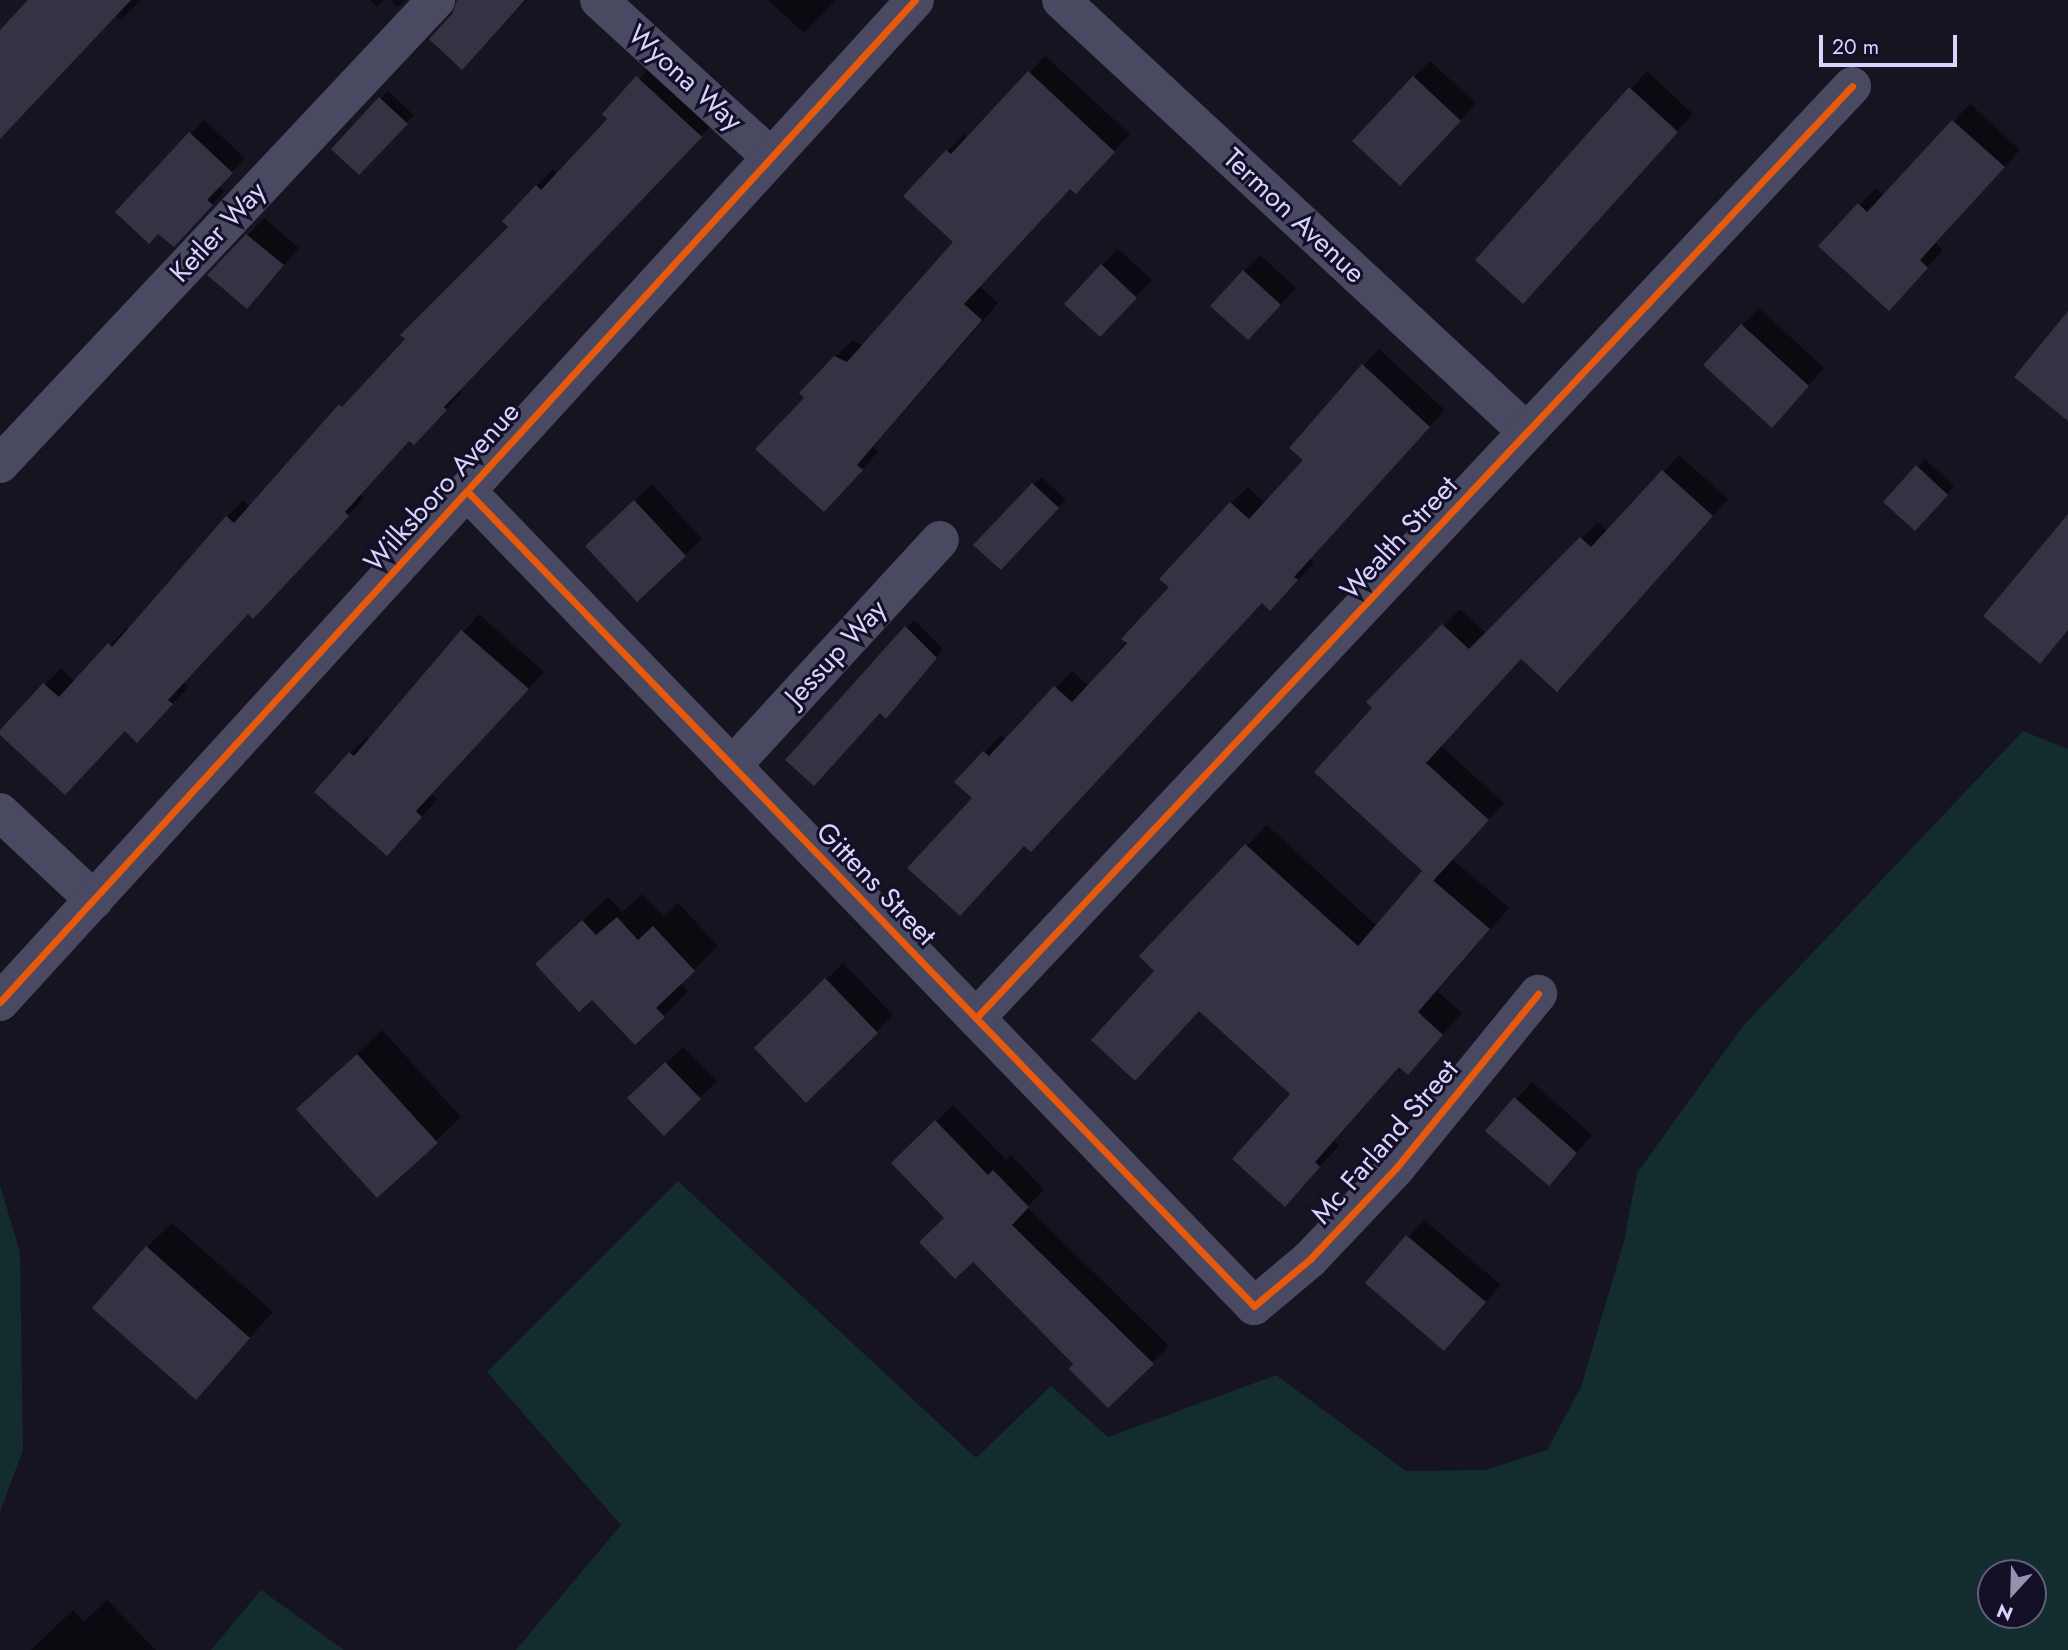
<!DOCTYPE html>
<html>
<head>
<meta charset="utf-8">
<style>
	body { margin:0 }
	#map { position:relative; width:2068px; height:1650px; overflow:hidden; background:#161421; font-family:Jost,sans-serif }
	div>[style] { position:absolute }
	.green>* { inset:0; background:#132c2d }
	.shadow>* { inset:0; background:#0007 }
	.building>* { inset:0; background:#343243 }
	.minor>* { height:38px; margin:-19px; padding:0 19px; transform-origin:19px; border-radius:19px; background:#4a4962 }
	.cycleway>* { height:7px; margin:-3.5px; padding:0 3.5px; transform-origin:3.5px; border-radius:3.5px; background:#e8590c }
	span { translate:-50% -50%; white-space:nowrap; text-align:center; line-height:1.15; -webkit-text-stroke:6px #130f26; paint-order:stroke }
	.street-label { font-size:28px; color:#d9d4ff }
	.north { position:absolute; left:1977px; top:1559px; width:70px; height:70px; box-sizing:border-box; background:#130f26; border:2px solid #625e7d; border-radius:50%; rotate:202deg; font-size:19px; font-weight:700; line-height:28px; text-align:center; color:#d9d4ff }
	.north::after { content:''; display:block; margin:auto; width:24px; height:32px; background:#9591b1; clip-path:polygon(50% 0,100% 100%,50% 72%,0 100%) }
	.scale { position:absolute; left:1819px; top:35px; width:138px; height:32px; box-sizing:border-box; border:4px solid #d9d4ff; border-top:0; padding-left:9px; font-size:21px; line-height:24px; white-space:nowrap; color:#d9d4ff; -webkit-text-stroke:5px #130f26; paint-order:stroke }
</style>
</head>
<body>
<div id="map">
	<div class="green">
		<div style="clip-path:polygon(evenodd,2023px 731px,2068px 749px,2068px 1650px,516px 1650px,621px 1525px,487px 1372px,678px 1181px,976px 1458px,1051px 1386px,1108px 1437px,1276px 1375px,1406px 1471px,1486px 1470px,1547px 1450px,1581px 1387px,1624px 1241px,1637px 1173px,1743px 1026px,2023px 731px,2033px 1573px,2033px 1615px,1991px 1615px,1991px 1573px,2033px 1573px)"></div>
		<div style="clip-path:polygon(0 1185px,20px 1252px,23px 1450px,0 1512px)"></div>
		<div style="clip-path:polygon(261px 1590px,344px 1650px,211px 1650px)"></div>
	</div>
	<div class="shadow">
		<div style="clip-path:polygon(30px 0,141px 0,121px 20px,115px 15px,0 138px,0 33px)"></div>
		<div style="clip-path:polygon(370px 0,384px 0,377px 7px)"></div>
		<div style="clip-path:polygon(390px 0,405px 0,397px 7px)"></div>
		<div style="clip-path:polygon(457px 0,527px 0,462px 67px)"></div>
		<div style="clip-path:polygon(768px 0,836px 0,804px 33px)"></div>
		<div style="clip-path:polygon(1045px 56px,1130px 134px,1092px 176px,1070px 187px,979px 286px,998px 303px,873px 447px,878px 452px,840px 493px,806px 398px,835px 357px,852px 341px,864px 345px,956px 242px,906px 196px,964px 134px,968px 138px)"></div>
		<div style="clip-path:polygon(654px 61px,717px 119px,459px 389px,462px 392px,430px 426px,410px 439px,360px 494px,364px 498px,269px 600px,248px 613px,183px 682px,188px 687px,154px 724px,126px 729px,0 733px,61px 668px,75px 682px,126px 628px,129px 631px,227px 517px,243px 500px,250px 507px,510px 227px,504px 221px,537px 186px,553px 169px,558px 174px,610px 119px)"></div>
		<div style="clip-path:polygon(1430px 61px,1476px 103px,1417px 167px,1414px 77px)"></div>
		<div style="clip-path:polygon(1647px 71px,1693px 114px,1539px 285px,1478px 260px)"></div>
		<div style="clip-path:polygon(388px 91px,414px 115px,359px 173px,333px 149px)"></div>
		<div style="clip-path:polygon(1970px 104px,2020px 150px,1936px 243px,1943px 250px,1905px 292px,1821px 246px,1876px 188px,1884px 196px)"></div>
		<div style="clip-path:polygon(204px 120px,245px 158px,219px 186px,225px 191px,187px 231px,159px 232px,117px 212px)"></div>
		<div style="clip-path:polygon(264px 218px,299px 248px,247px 307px,210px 275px)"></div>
		<div style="clip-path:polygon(1118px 249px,1152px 280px,1116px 318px,1102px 265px)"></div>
		<div style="clip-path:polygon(1260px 255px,1296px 288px,1265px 321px,1244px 271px)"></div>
		<div style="clip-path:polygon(1759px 308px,1824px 368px,1788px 409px,1705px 365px)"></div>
		<div style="clip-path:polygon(1379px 349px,1445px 410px,1310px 559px,1314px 563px,1287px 592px,1263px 602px,974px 798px,957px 782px,1001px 735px,1006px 740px,1072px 671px,1089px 686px,1171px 587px,1161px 578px,1231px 503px,1248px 487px,1266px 504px,1305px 460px,1363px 366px)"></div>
		<div style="clip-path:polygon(1679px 455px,1728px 499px,1557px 690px,1521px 657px,1441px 746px,1504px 803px,1452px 859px,1509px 908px,1437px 991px,1462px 1013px,1408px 1073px,1400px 1066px,1334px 1141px,1339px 1146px,1285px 1204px,1292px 1094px,1141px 956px,1267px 825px,1377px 926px,1425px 870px,1375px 707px,1369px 702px,1460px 609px,1487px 634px,1598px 522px,1608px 532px)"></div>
		<div style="clip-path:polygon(1925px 459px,1954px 486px,1923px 521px,1917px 467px)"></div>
		<div style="clip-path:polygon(1041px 477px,1066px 499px,1009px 560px,975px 545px)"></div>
		<div style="clip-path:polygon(652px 484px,702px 539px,637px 600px,604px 529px)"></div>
		<div style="clip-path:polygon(479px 614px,544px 672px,432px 794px,437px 799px,404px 837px,350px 753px,367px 737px,370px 740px)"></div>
		<div style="clip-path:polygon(914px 620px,943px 649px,894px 709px,906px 628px)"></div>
		<div style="clip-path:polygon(642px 894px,664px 917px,678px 903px,718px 946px,680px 983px,688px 991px,664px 1016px,562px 940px,608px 897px,622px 912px)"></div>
		<div style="clip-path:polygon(843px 963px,893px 1015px,806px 1101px,756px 1048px)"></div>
		<div style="clip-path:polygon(382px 1030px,461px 1117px,436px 1141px,298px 1109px)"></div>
		<div style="clip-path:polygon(683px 1047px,717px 1081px,664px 1133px,630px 1098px)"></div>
		<div style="clip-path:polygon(1532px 1082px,1592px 1135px,1565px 1167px,1516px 1099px)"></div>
		<div style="clip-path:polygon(953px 1105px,1006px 1160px,1011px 1155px,1044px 1190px,1027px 1207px,1169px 1346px,1108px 1406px,947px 1218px,894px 1163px)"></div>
		<div style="clip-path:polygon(1424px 1220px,1501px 1285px,1444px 1348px,1367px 1282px)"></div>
		<div style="clip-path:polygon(172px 1223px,273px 1312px,196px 1397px,147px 1247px)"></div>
		<div style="clip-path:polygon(107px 1600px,156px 1650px,31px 1650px,73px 1610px,84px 1622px)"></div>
	</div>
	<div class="building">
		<div style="clip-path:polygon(28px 0,131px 0,0 139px,0 30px)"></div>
		<div style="clip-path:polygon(457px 0,525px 0,462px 70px,429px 39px,452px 14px)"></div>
		<div style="clip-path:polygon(1028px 71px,1115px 152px,1076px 194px,1070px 189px,964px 304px,982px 320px,857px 465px,863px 470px,824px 512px,755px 449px,804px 398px,799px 393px,834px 356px,847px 362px,953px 242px,903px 196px,946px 150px,951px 154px)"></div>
		<div style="clip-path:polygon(636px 76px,702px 137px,444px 407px,447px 410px,414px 445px,409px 441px,345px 512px,349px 516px,313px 555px,253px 619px,248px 614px,168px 700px,173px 704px,137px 743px,125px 731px,65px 795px,0 735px,0 730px,43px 683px,59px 697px,108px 643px,112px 647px,226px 516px,234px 523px,339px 404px,342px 407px,405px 339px,400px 335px,508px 227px,502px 221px,536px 185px,541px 190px,607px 119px,602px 114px)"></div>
		<div style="clip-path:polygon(1413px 76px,1461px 121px,1400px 186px,1352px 141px)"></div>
		<div style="clip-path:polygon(1629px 87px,1678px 132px,1523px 304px,1475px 260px)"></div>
		<div style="clip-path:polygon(379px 97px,408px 124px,359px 175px,331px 149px)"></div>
		<div style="clip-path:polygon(1952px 120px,2005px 167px,1920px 260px,1928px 268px,1889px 311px,1818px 246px,1858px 203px,1867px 212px)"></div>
		<div style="clip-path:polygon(189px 132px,233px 173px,207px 200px,213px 205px,174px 247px,158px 234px,149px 244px,115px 212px)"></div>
		<div style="clip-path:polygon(246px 234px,284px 265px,247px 309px,207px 275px)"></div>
		<div style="clip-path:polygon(1101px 264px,1137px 298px,1100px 337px,1064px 304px)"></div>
		<div style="clip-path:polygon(1243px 270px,1281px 305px,1248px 340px,1210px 306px)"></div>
		<div style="clip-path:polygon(2068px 311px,2068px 421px,2014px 377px)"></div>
		<div style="clip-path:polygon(1741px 324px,1809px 386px,1772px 428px,1703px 365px)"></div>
		<div style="clip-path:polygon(1362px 364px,1430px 427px,1294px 577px,1298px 580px,1270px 611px,1262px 603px,1031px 852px,1024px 846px,960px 916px,907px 868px,972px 798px,954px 782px,983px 751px,989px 756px,1054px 686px,1072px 702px,1127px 643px,1121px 639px,1169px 587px,1159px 579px,1230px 502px,1249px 519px,1303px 460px,1289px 448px)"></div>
		<div style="clip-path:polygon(1916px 465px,1948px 495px,1915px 531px,1883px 502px)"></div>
		<div style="clip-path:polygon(1662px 470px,1713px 516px,1557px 692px,1521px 659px,1426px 763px,1489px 820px,1433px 881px,1314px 772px,1372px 708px,1366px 702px,1442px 624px,1469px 649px,1580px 537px,1591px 547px)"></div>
		<div style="clip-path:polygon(1032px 483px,1059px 508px,1001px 570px,973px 545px)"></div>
		<div style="clip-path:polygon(634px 500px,686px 556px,637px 602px,585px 546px)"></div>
		<div style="clip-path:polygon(2068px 514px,2068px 630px,2040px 664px,1983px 616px)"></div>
		<div style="clip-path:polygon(905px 626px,937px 658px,886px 719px,880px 713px,814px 786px,785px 760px)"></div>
		<div style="clip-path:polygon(461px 630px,529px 689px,416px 811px,422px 817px,387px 856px,314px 792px,349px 752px,354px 756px)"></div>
		<div style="clip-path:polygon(1245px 844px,1358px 946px,1422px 871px,1490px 929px,1418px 1012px,1443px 1035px,1408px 1075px,1399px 1067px,1315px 1162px,1320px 1167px,1285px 1207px,1232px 1159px,1290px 1094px,1199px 1011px,1135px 1081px,1091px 1040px,1154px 971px,1139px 956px)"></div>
		<div style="clip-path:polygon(617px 917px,638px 940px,653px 926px,695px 971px,656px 1008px,665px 1017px,635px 1045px,592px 1000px,579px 1012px,535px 964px,582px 920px,596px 935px)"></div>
		<div style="clip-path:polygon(825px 978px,878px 1033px,806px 1103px,754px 1048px)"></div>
		<div style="clip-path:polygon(357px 1054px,438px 1143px,377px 1198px,296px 1109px)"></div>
		<div style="clip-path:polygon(665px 1062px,701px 1099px,664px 1136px,627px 1098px)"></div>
		<div style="clip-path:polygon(1514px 1097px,1577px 1153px,1549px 1186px,1485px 1131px)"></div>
		<div style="clip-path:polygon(935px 1120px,988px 1175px,993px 1170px,1029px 1207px,1012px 1225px,1154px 1364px,1108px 1408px,1069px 1369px,1073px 1364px,973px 1262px,955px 1279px,919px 1242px,944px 1218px,891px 1163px)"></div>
		<div style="clip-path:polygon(1406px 1235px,1486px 1302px,1444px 1351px,1365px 1283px)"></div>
		<div style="clip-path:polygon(146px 1246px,250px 1338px,196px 1400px,92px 1308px)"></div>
	</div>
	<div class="minor">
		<div style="left:599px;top:0;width:233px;rotate:42.4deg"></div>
		<div style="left:1061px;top:0;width:635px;rotate:42.83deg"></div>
		<div style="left:0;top:464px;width:637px;rotate:-46.78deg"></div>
		<div style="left:467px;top:491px;width:1133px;rotate:46deg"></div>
		<div style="left:1254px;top:1306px;width:73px;rotate:-40deg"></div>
		<div style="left:1310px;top:1259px;width:125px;rotate:-46.6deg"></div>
		<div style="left:1396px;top:1168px;width:225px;rotate:-50.8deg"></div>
		<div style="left:732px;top:766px;width:307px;rotate:-47.4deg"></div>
		<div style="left:0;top:812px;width:129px;rotate:43.1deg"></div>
		<div style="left:0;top:1002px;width:1357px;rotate:-47.6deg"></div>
		<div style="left:976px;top:1018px;width:1279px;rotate:-46.77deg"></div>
	</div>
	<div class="cycleway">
		<div style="left:467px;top:491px;width:1133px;rotate:46deg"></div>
		<div style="left:1254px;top:1306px;width:73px;rotate:-40deg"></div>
		<div style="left:1310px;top:1259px;width:125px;rotate:-46.6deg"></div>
		<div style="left:1396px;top:1168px;width:225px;rotate:-50.8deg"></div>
		<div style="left:0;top:1002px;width:1357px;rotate:-47.6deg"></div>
		<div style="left:976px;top:1018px;width:1279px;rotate:-46.77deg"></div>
	</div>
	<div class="street-label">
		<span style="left:685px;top:78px;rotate:42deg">Wyona Way</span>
		<span style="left:1294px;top:216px;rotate:43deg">Termon Avenue</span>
		<span style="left:218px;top:232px;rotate:-47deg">Ketler Way</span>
		<span style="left:442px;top:487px;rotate:-48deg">Wilksboro Avenue</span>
		<span style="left:1399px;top:538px;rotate:-47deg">Wealth Street</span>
		<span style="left:836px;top:653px;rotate:-47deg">Jessup Way</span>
		<span style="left:876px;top:884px;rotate:46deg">Gittens Street</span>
		<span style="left:1385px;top:1142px;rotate:-49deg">Mc Farland Street</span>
	</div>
	<div class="north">N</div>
	<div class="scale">20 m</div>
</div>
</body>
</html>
